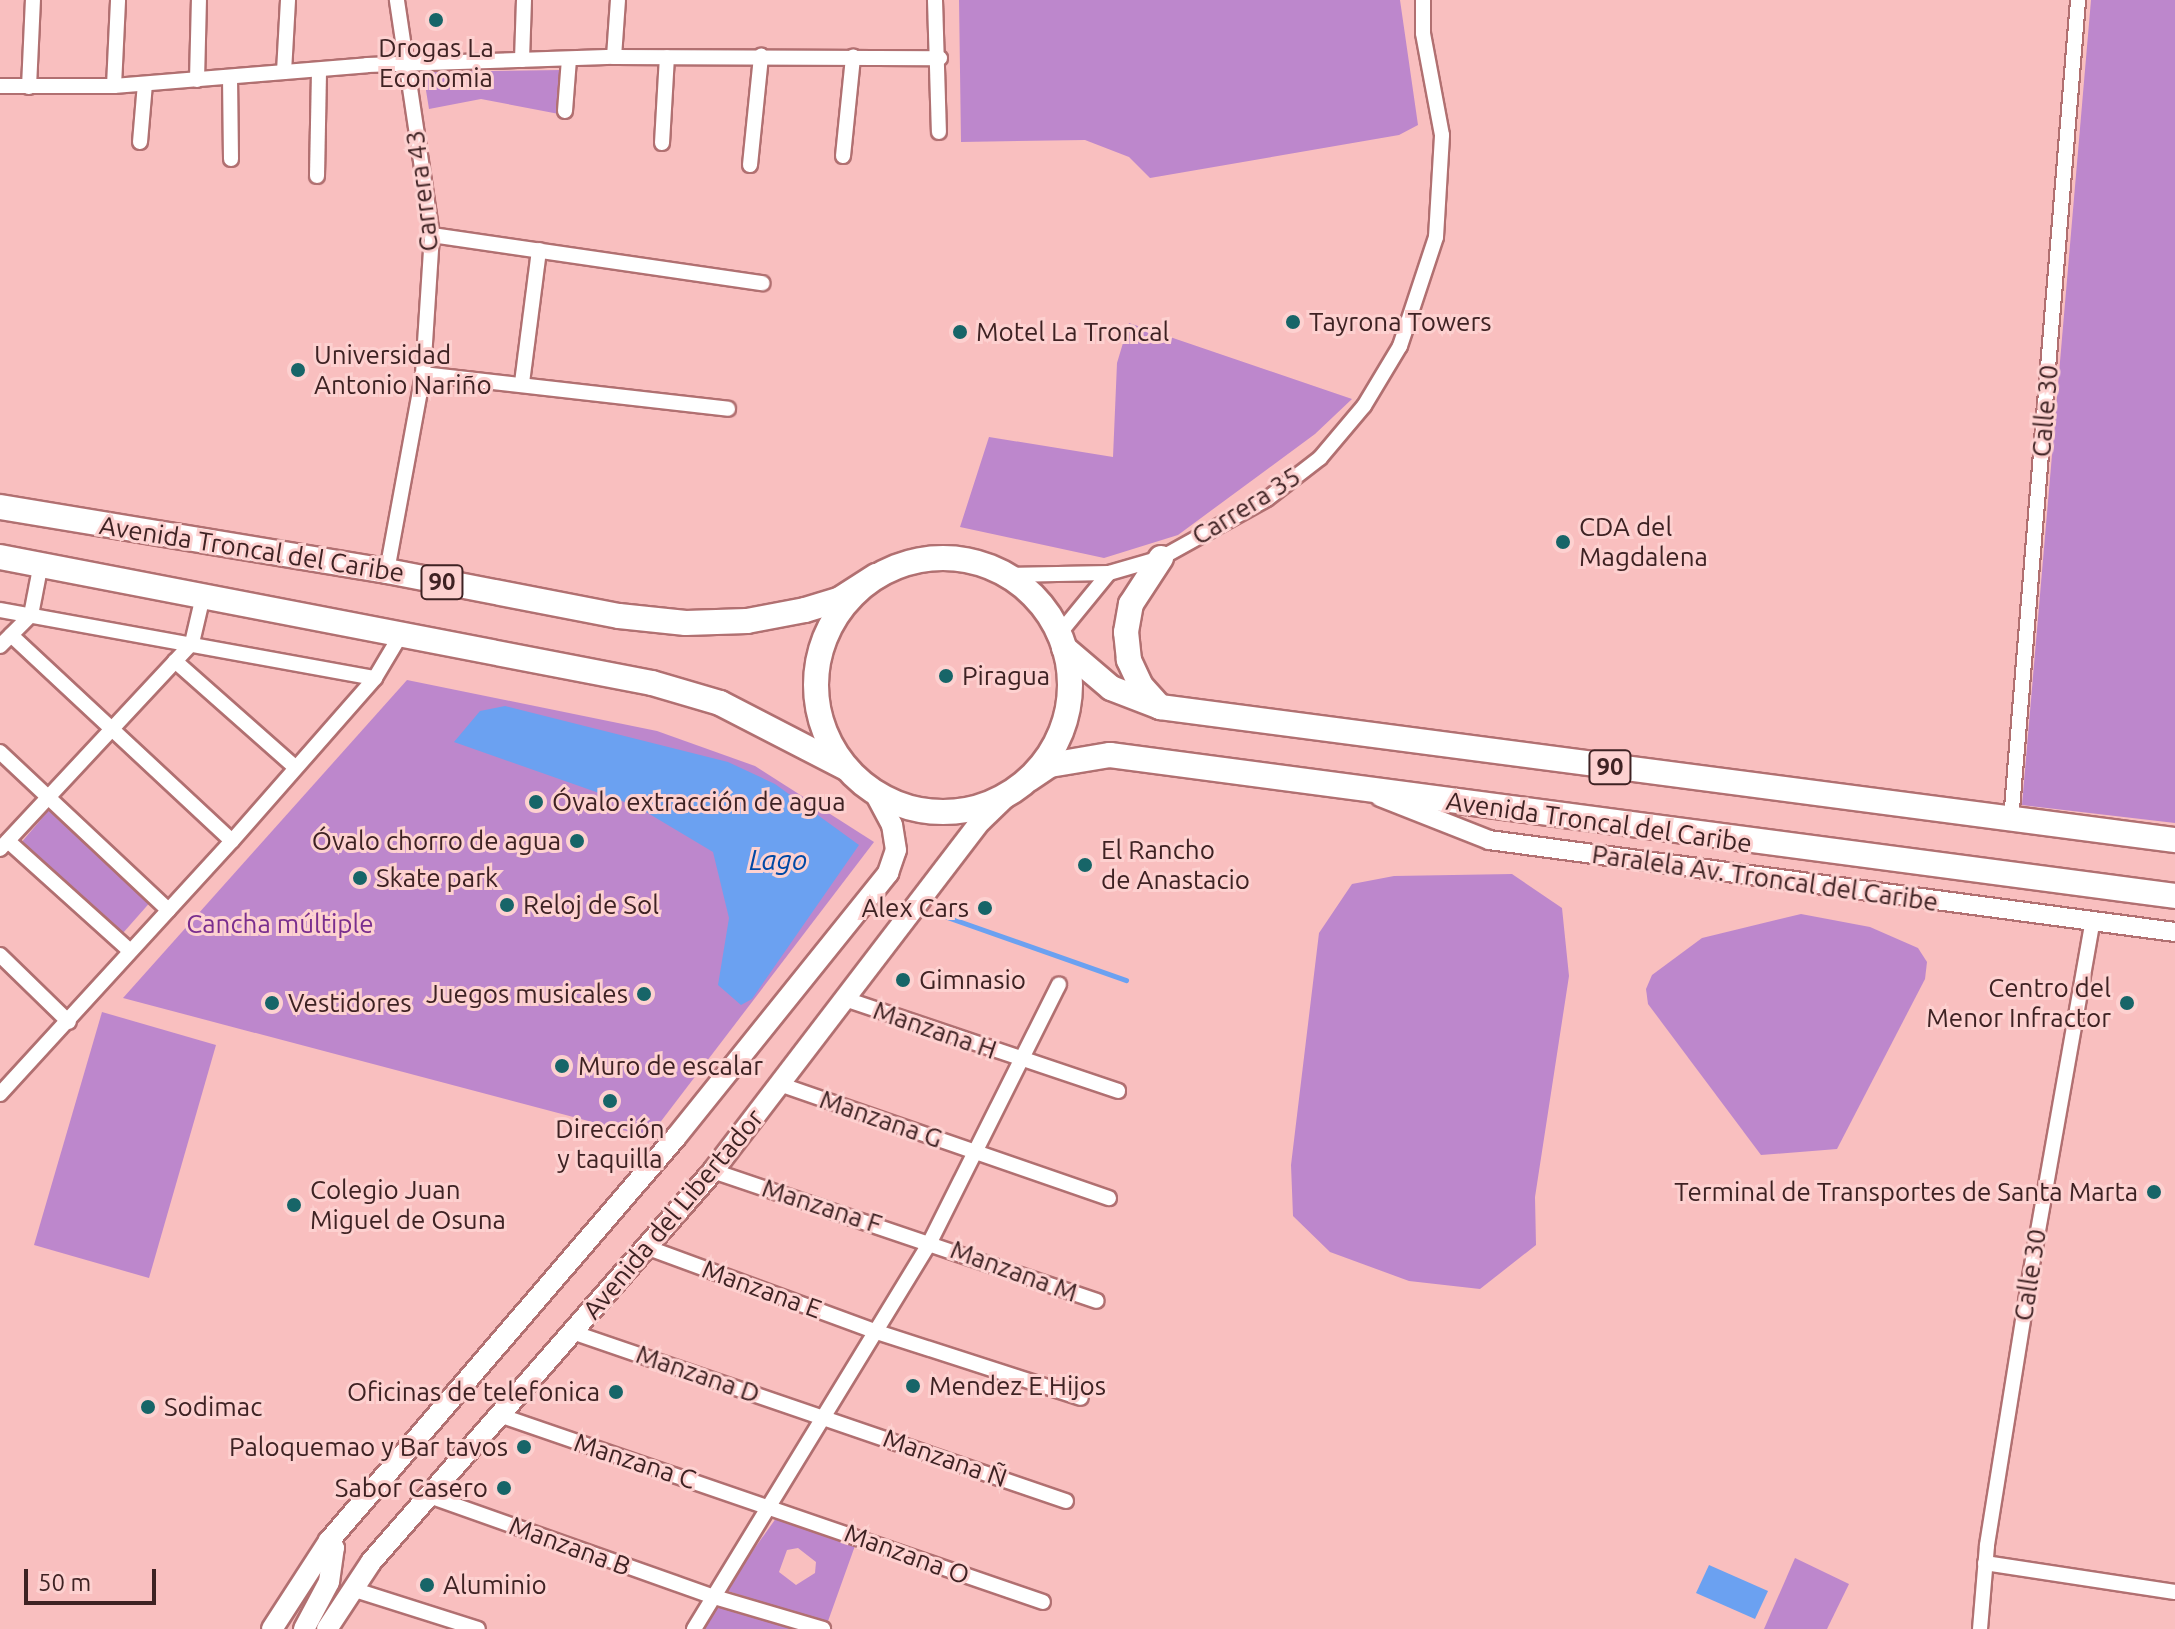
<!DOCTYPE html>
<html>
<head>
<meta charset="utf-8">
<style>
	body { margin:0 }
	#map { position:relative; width:2175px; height:1629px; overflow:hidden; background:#f9bfbf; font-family:Ubuntu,sans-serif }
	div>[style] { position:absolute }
	.green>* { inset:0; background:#bd87cc }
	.water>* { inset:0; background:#6ba1f1 }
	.stream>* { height:5px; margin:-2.5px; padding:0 2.5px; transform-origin:2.5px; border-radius:2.5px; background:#6ba1f1 }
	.roads { filter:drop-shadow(2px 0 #b17071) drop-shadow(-2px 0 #b17071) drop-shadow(0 2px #b17071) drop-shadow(0 -2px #b17071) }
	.minor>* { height:14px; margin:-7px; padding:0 7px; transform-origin:7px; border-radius:7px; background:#fff }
	.tertiary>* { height:18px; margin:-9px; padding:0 9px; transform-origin:9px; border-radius:9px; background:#fff }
	.secondary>* { height:20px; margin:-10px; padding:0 10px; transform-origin:10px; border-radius:10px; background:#fff }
	.trunk>* { height:24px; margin:-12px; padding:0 12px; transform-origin:12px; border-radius:12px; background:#fff }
	.trunk>.ring { margin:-12px; padding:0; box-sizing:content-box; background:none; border:24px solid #fff; border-radius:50% }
	.dots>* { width:22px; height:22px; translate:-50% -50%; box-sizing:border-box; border:4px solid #fdd1d0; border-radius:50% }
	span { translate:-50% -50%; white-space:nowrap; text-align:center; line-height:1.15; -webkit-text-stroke:6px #fdd1d0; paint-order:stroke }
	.shield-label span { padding:2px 6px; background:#fdd1d0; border:2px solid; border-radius:6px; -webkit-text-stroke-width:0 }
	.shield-label { font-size:24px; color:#3e2223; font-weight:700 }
	.poi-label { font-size:26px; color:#3e2223 }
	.left { translate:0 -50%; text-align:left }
	.right { translate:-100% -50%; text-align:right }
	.street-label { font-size:26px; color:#3e2223 }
	.park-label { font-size:26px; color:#7a2e8e }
	.water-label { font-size:28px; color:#0049a5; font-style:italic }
	.scale { position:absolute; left:24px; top:1569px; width:132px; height:36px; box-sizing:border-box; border:4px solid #3e2223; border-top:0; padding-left:10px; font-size:24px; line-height:28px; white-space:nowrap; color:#3e2223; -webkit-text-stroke:6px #fdd1d0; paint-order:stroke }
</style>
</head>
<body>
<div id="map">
	<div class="green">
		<div style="clip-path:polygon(959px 0,1400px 0,1418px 125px,1399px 135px,1150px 178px,1129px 157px,1085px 140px,961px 142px)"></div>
		<div style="clip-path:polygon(2091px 0,2175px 0,2175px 823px,2022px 805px)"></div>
		<div style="clip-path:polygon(562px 70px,559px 114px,481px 99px,429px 109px,423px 72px)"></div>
		<div style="clip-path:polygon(1129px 323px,1352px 399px,1315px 434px,1178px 535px,1104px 558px,960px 527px,989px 437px,1113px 457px,1117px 363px)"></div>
		<div style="clip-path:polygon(407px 680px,657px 731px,755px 766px,874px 842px,649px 1137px,123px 998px)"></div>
		<div style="clip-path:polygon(49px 810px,153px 899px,123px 933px,20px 844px)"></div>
		<div style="clip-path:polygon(1512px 874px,1562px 908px,1569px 976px,1535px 1197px,1536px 1245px,1480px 1289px,1409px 1281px,1330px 1252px,1293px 1216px,1291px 1165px,1319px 933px,1352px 884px,1394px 876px)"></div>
		<div style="clip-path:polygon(1801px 914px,1870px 927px,1918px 948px,1927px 962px,1925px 979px,1837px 1149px,1761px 1155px,1648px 1004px,1646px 989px,1652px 975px,1702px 938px)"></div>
		<div style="clip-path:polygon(102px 1012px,216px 1045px,149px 1278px,34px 1245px)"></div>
		<div style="clip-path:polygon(evenodd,779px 1514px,856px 1543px,827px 1624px,725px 1590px,779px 1514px,798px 1548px,816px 1562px,815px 1573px,796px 1585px,779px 1572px,787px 1550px,798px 1548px)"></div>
		<div style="clip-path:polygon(1795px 1558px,1849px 1584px,1827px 1629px,1764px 1629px)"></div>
		<div style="clip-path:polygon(713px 1603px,791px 1629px,700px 1629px)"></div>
	</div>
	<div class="water">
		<div style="clip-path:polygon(505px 706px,728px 762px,775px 784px,859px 845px,752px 999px,741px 1005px,718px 985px,729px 918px,713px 852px,636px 806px,454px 742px,480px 711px)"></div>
		<div style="clip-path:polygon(1709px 1565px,1768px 1591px,1755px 1619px,1696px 1593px)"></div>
	</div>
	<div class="stream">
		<div style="left:944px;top:916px;width:193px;rotate:19.4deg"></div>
	</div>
	<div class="roads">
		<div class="minor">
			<div style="left:935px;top:0;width:132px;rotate:88.3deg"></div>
			<div style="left:614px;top:57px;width:57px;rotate:-86deg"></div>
			<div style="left:522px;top:60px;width:60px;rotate:-88.1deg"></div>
			<div style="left:284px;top:72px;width:72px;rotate:-86.8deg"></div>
			<div style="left:230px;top:77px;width:82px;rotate:89.3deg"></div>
			<div style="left:197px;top:80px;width:80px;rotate:-88.6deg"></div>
			<div style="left:0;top:86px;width:114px"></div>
			<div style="left:114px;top:86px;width:254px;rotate:-4.7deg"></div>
			<div style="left:367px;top:65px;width:247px;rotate:-1.9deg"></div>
			<div style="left:614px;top:57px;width:326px;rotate:0.2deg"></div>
			<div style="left:114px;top:86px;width:86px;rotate:-87.3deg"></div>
			<div style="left:29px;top:87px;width:87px;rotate:-87.4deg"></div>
			<div style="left:565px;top:111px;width:52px;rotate:-85.6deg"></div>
			<div style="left:140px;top:142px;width:58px;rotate:-85.1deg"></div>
			<div style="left:662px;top:143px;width:86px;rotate:-86.7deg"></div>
			<div style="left:843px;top:156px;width:100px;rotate:-84.2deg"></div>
			<div style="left:750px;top:165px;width:110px;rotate:-84.2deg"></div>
			<div style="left:317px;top:176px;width:106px;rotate:-88.9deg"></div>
			<div style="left:432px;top:235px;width:334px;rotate:8.3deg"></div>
			<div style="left:423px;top:374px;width:307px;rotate:6.5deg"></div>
			<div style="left:522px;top:383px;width:134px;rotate:-82.7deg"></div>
			<div style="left:387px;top:571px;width:200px;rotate:-79.6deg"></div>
			<div style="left:423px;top:374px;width:139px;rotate:-86.3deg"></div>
			<div style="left:432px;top:235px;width:238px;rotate:-98.5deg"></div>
			<div style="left:1006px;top:575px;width:103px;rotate:-1.1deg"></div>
			<div style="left:1109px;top:573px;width:54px;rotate:-16.1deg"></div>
			<div style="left:1161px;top:558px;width:121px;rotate:-29.1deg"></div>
			<div style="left:1267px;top:499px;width:67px;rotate:-37.7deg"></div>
			<div style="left:1320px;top:458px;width:68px;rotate:-49.8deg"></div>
			<div style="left:1364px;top:406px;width:70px;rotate:-59deg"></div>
			<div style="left:1400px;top:346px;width:115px;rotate:-71.7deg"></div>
			<div style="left:1436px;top:237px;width:102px;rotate:-86.6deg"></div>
			<div style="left:1442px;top:135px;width:104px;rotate:-100.6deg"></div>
			<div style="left:1423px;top:33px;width:33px;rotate:-90deg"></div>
			<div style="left:0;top:610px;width:381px;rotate:10.3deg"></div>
			<div style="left:1059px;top:634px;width:79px;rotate:-50.7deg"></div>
			<div style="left:11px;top:635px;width:302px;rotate:43deg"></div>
			<div style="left:0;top:646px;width:44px;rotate:-45deg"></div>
			<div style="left:31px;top:615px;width:53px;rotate:-79.1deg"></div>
			<div style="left:175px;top:661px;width:160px;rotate:41.5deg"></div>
			<div style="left:0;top:752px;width:231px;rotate:43.2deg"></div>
			<div style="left:2011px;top:821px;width:824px;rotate:-85.33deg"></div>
			<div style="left:8px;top:841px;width:164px;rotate:42deg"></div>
			<div style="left:0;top:849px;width:282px;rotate:-47deg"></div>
			<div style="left:192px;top:643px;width:48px;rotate:-76.8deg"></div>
			<div style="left:0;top:955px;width:96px;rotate:44.2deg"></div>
			<div style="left:848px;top:1000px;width:285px;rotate:18.6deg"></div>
			<div style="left:782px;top:1085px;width:346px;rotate:19.1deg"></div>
			<div style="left:0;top:1094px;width:343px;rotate:-47.5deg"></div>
			<div style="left:232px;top:841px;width:217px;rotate:-48.7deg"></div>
			<div style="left:375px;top:678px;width:49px;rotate:-59.2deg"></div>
			<div style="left:713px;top:1171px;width:405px;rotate:18.7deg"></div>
			<div style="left:646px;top:1247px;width:246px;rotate:20.2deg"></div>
			<div style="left:877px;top:1332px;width:214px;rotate:17.9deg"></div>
			<div style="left:572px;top:1332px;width:522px;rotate:18.89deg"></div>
			<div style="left:499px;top:1415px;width:575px;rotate:18.97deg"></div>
			<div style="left:429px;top:1496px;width:299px;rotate:19.5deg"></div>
			<div style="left:711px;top:1596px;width:117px;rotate:16.4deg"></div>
			<div style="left:1985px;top:1563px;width:192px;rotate:8.7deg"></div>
			<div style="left:352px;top:1589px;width:132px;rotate:17.6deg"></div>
			<div style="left:694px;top:1629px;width:453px;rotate:-58.6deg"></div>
			<div style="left:930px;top:1242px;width:288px;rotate:-63.4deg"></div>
			<div style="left:1980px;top:1629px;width:84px;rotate:-85.2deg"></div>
			<div style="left:1987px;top:1545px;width:266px;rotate:-80.9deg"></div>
			<div style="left:2029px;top:1282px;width:364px;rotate:-80deg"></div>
		</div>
		<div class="tertiary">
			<div style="left:1380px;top:797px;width:117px;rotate:21.5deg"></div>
			<div style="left:1489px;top:840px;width:692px;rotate:7.64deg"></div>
		</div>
		<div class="secondary">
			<div style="left:272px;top:1629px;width:105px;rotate:-57.1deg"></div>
			<div style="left:329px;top:1541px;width:533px;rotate:-49.34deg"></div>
			<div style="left:676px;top:1137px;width:339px;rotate:-51.2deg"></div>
			<div style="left:888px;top:873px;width:24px;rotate:-71deg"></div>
			<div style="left:896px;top:850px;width:25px;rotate:-99deg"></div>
			<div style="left:892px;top:825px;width:36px;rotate:-118deg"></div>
			<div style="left:304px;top:1629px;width:53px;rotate:-62deg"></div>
			<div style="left:329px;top:1582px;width:34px;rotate:-82deg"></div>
			<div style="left:334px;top:1548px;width:9px;rotate:-126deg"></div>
			<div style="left:327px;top:1629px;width:80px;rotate:-56.7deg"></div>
			<div style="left:371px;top:1562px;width:519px;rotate:-48.82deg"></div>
			<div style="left:713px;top:1171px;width:441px;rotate:-52.6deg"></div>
			<div style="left:981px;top:821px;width:40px;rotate:-44deg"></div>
		</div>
		<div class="trunk">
			<div style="left:0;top:507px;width:392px;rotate:9.4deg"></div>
			<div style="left:387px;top:571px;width:236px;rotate:11deg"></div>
			<div style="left:619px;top:616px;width:67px;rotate:6deg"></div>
			<div style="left:686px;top:623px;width:61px;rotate:-1.9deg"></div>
			<div style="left:747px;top:621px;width:59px;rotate:-10.7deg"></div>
			<div style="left:805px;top:610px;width:37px;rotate:-17deg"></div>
			<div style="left:840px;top:599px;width:43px;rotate:-32.6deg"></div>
			<div style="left:0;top:557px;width:664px;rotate:10.94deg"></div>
			<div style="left:652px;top:683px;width:71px;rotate:16.4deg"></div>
			<div style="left:720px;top:703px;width:142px;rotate:27.3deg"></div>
			<div class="ring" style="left:816px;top:558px;width:230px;height:230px"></div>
			<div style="left:1064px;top:648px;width:62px;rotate:40.4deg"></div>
			<div style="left:1111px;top:688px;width:53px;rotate:21.2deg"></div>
			<div style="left:1160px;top:707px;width:1024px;rotate:7.47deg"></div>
			<div style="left:1160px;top:707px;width:28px;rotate:-132deg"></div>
			<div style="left:1141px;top:686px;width:29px;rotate:-115deg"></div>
			<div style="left:1129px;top:660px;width:28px;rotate:-96deg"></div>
			<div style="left:1126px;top:632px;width:28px;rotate:-80deg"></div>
			<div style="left:1131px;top:604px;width:55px;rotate:-56.9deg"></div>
			<div style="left:1029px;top:779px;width:25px;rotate:-34deg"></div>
			<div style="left:1050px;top:765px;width:61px;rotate:-9.5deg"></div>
			<div style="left:1110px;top:755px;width:1074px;rotate:7.54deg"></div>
		</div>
	</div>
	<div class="dots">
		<div style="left:436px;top:20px;background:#176568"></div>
		<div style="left:1293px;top:322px;background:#176568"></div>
		<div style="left:960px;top:332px;background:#176568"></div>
		<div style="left:298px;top:370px;background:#176568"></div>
		<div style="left:1563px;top:542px;background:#176568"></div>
		<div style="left:946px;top:676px;background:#176568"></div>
		<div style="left:536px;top:802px;background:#176568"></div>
		<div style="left:577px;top:841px;background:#176568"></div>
		<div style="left:1085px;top:865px;background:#176568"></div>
		<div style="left:360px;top:878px;background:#176568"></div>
		<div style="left:507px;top:905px;background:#176568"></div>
		<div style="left:985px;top:908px;background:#176568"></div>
		<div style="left:903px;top:980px;background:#176568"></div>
		<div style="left:644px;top:994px;background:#176568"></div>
		<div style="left:272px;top:1003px;background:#176568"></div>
		<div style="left:2127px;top:1003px;background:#176568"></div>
		<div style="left:562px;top:1066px;background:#176568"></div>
		<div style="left:610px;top:1101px;background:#176568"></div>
		<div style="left:2154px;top:1192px;background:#176568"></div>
		<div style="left:294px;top:1205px;background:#176568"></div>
		<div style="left:913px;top:1386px;background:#176568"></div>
		<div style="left:616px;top:1392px;background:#176568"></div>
		<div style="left:148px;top:1407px;background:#176568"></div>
		<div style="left:524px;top:1447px;background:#176568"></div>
		<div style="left:504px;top:1488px;background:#176568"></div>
		<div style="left:427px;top:1585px;background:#176568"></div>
	</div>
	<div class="shield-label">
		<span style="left:442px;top:582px">90</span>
		<span style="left:1610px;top:767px">90</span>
	</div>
	<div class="poi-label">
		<span style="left:436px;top:63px">Drogas La<br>Economia</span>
		<span class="left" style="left:1309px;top:322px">Tayrona Towers</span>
		<span class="left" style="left:976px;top:332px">Motel La Troncal</span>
		<span class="left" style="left:314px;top:370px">Universidad<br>Antonio Nariño</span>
		<span class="left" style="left:1579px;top:542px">CDA del<br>Magdalena</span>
		<span class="left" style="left:962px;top:676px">Piragua</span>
		<span class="left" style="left:552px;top:802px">Óvalo extracción de agua</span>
		<span class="right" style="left:561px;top:841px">Óvalo chorro de agua</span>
		<span class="left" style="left:1101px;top:865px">El Rancho<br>de Anastacio</span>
		<span class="left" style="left:376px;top:878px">Skate park</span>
		<span class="left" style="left:523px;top:905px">Reloj de Sol</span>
		<span class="right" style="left:969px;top:908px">Alex Cars</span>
		<span class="left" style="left:919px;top:980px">Gimnasio</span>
		<span class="right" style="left:2111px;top:1003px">Centro del<br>Menor Infractor</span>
		<span class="right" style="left:628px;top:994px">Juegos musicales</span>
		<span class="left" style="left:288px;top:1003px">Vestidores</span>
		<span class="left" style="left:578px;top:1066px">Muro de escalar</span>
		<span style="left:610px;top:1144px">Dirección<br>y taquilla</span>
		<span class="left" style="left:310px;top:1205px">Colegio Juan<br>Miguel de Osuna</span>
		<span class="right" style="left:2138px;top:1192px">Terminal de Transportes de Santa Marta</span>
		<span class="left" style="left:929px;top:1386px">Mendez E Hijos</span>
		<span class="right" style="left:600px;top:1392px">Oficinas de telefonica</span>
		<span class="left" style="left:164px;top:1407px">Sodimac</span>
		<span class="right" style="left:508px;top:1447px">Paloquemao y Bar tavos</span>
		<span class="right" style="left:488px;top:1488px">Sabor Casero</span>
		<span class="left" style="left:443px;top:1585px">Aluminio</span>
	</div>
	<div class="street-label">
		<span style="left:422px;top:191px;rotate:-97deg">Carrera 43</span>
		<span style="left:2045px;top:411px;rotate:-85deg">Calle 30</span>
		<span style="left:1246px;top:506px;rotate:-32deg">Carrera 35</span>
		<span style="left:252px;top:549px;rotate:9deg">Avenida Troncal del Caribe</span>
		<span style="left:1599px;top:822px;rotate:8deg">Avenida Troncal del Caribe</span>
		<span style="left:1765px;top:878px;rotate:8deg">Paralela Av. Troncal del Caribe</span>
		<span style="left:935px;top:1030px;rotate:19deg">Manzana H</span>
		<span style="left:881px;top:1119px;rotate:19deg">Manzana G</span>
		<span style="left:822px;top:1206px;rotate:18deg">Manzana F</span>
		<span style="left:673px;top:1214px;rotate:-50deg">Avenida del Libertador</span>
		<span style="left:1014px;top:1271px;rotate:20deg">Manzana M</span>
		<span style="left:2030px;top:1275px;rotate:-81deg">Calle 30</span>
		<span style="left:762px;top:1289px;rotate:20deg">Manzana E</span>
		<span style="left:698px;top:1374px;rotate:19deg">Manzana D</span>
		<span style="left:945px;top:1458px;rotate:19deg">Manzana Ñ</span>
		<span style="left:635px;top:1461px;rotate:18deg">Manzana C</span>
		<span style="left:570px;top:1546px;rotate:20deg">Manzana B</span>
		<span style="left:907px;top:1554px;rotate:20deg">Manzana O</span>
	</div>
	<div class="park-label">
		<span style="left:280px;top:924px">Cancha múltiple</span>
	</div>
	<div class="water-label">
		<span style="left:778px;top:860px">Lago</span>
	</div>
	<div class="scale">50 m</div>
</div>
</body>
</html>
